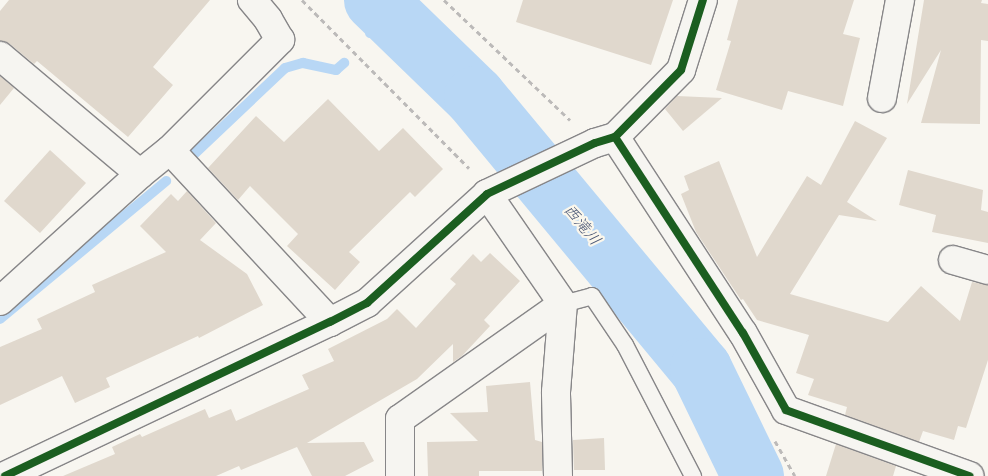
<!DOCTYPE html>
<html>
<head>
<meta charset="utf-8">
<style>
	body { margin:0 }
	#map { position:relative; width:988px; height:476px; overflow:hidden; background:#f8f6f0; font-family:Pangolin,"Klee One",sans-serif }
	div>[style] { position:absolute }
	.stream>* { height:10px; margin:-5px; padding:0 5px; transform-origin:5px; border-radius:5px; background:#b8d7f5 }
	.river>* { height:62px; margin:-31px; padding:0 31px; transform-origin:31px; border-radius:31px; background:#b8d7f5 }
	.building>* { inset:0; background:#e0d8cd }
	.path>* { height:3px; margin-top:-1.5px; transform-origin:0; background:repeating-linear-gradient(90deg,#bcbab9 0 5px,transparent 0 9px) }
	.roads { filter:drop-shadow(1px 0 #878688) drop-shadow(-1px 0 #878688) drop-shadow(0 1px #878688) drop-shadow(0 -1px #878688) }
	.lane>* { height:16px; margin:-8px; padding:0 8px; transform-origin:8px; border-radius:8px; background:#f6f5f1 }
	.street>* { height:28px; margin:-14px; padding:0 14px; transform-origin:14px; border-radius:14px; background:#f6f5f1 }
	.cycleway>* { height:8px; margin:-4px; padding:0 4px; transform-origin:4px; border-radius:4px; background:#1b5e20 }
	span { translate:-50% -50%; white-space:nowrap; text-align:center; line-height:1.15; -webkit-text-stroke:4.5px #fbf7ec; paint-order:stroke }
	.water-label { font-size:16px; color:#475473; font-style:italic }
</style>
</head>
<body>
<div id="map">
	<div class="stream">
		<div style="left:370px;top:33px;width:27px;rotate:-48deg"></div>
		<div style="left:191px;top:157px;width:129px;rotate:-43.4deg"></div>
		<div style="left:285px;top:68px;width:19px;rotate:-16deg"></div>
		<div style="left:303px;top:63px;width:34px;rotate:12deg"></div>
		<div style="left:336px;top:70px;width:11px;rotate:-41deg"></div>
		<div style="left:0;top:319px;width:216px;rotate:-39.7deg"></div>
	</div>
	<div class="river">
		<div style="left:375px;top:0;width:139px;rotate:44.1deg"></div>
		<div style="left:475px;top:97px;width:354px;rotate:50.3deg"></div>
		<div style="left:701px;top:369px;width:119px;rotate:64.1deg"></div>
	</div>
	<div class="building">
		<div style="clip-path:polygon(9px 0,210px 0,153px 67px,173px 85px,128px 137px,37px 61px,34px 64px,10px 44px,0 41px,0 11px)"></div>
		<div style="clip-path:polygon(523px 0,673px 0,651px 65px,516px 22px)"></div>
		<div style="clip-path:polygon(738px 0,854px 0,843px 34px,860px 38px,843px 106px,788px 91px,782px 110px,716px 90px,731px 41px,727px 40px)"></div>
		<div style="clip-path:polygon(924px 0,982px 0,981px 3px,988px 4px,988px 41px,981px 40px,980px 124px,921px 123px,941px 50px,907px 104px)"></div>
		<div style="clip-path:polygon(0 76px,14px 88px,0 105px)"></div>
		<div style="clip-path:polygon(677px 96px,722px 98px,683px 131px,665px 109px)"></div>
		<div style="clip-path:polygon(328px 99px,379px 151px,403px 128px,443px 169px,415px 197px,410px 192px,349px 252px,360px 262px,335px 290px,287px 246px,298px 234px,250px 186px,238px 200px,208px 168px,256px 116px,284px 142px)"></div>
		<div style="clip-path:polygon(855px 121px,887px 138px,847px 202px,877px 221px,839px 215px,790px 294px,888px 322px,921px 286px,960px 321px,972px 282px,988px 285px,988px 360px,966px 428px,958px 426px,954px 440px,923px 431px,919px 442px,845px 415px,847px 407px,808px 395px,814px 379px,796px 373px,809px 335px,757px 320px,743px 299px,741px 300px,696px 232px,681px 194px,689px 190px,684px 176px,719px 161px,757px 257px,807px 176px,821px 185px)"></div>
		<div style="clip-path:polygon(50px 150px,86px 183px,40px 233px,4px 201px)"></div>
		<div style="clip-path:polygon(908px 170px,983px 190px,981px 210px,988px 212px,988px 243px,932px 232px,936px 215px,899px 205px)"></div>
		<div style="clip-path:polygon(187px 191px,216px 223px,200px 240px,247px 274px,263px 305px,199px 338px,198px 336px,106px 378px,110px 387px,75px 403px,62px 376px,0 405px,0 347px,42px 329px,37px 319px,95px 292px,92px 285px,166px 252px,140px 226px,171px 194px,178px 201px)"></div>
		<div style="clip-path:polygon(490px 253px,520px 281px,484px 320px,490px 326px,462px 356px,453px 362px,453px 344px,417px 379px,307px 443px,364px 442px,374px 461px,345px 476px,312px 476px,297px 447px,241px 470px,239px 466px,216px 476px,63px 476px,115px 454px,112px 447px,140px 434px,142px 437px,205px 409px,209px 418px,231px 409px,236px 421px,309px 389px,302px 375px,334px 361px,328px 349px,387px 319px,397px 309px,416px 328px,456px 284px,450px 279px,473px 254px,481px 262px)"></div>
		<div style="clip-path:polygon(530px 382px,535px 440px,542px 442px,542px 471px,479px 471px,479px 476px,428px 476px,427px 442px,478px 441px,450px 413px,488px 412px,486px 386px)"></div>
		<div style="clip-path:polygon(604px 438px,605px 470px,574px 470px,573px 440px)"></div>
		<div style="clip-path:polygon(836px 444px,896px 466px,893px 476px,826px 476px)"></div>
	</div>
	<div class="path">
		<div style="left:302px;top:0;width:237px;rotate:45.2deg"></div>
		<div style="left:444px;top:0;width:174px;rotate:43.6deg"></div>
		<div style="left:775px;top:441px;width:40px;rotate:60.3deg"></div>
	</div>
	<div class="roads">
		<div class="lane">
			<div style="left:563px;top:304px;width:30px;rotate:-15deg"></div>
			<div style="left:592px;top:296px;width:59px;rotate:56deg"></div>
			<div style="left:625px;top:345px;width:148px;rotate:62.6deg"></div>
		</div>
		<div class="street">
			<div style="left:0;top:56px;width:183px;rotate:40.1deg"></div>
			<div style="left:882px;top:98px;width:100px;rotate:-79.6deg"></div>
			<div style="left:615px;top:137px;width:234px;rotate:56.9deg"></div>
			<div style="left:743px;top:333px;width:88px;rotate:60.8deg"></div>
			<div style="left:786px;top:410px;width:195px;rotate:19.8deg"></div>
			<div style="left:170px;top:150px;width:235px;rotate:47.1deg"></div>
			<div style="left:953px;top:260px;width:36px;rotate:16deg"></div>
			<div style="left:0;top:301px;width:189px;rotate:-42.2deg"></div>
			<div style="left:140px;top:174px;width:38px;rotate:-39deg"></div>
			<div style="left:170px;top:150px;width:156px;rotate:-45deg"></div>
			<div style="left:280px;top:40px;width:24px;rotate:-120deg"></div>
			<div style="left:268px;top:19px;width:25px;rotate:-130deg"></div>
			<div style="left:5px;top:476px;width:360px;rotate:-25.4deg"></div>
			<div style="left:330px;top:322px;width:42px;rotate:-27.2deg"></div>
			<div style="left:367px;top:303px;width:162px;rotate:-42.2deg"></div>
			<div style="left:487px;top:194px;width:119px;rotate:-25.3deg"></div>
			<div style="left:595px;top:143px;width:21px;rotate:-17deg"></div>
			<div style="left:615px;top:137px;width:94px;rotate:-45.4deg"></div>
			<div style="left:681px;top:70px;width:73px;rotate:-72.6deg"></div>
			<div style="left:400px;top:476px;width:57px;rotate:-90deg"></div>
			<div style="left:400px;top:419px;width:199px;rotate:-35.2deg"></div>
			<div style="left:563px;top:304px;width:134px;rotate:-124.6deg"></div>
			<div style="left:558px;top:476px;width:84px;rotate:-91.4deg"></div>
			<div style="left:556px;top:392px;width:88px;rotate:-85.5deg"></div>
		</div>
	</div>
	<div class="cycleway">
		<div style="left:615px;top:137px;width:234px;rotate:56.9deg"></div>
		<div style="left:743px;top:333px;width:88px;rotate:60.8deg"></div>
		<div style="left:786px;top:410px;width:195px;rotate:19.8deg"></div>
		<div style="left:5px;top:476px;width:360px;rotate:-25.4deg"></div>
		<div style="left:330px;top:322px;width:42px;rotate:-27.2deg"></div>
		<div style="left:367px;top:303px;width:162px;rotate:-42.2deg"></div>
		<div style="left:487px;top:194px;width:119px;rotate:-25.3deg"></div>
		<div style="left:595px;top:143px;width:21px;rotate:-17deg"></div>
		<div style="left:615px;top:137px;width:94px;rotate:-45.4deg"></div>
		<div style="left:681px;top:70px;width:73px;rotate:-72.6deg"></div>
	</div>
	<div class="water-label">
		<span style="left:582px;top:225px;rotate:50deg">西滝川</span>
	</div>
</div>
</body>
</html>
